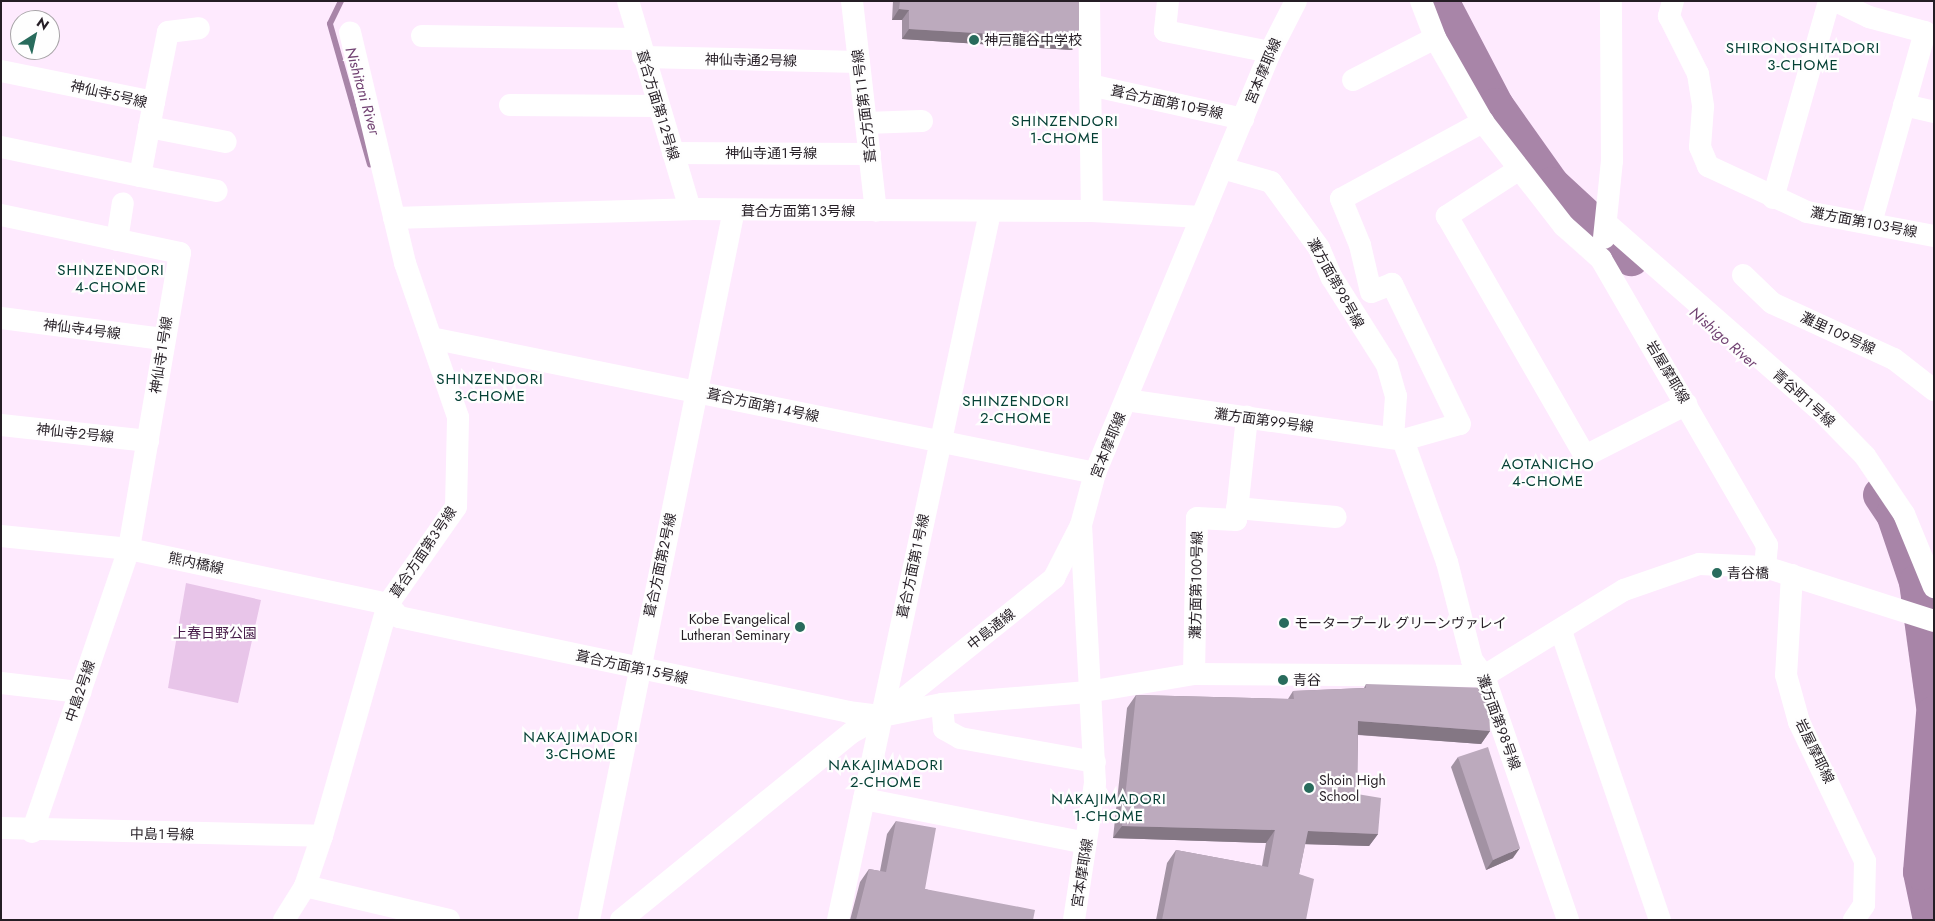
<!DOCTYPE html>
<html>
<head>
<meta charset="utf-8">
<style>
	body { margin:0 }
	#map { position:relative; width:1935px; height:921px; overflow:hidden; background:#feeafe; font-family:Jost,"Noto Sans JP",sans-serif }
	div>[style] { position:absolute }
	.green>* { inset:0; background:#e8c5e9 }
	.stream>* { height:6px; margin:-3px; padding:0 3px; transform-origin:3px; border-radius:3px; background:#a885a8 }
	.river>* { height:36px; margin:-18px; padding:0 18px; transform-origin:18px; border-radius:18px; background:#a885a8 }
	.minor>* { height:22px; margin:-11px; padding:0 11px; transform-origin:11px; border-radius:11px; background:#fff }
	.wall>* { inset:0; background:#a292a3 }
	.shaded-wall>* { inset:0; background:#847784 }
	.building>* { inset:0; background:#bcaabd }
	.dots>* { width:14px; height:14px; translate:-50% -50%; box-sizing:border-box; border:2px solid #fefefe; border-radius:50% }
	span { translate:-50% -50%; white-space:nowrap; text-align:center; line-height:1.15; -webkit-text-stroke:4.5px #fefefe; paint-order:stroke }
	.poi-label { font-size:14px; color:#251e25 }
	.left { translate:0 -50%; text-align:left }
	.right { translate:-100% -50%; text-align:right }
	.street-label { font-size:14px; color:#251e25 }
	.park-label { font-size:14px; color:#471b49 }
	.neighbourhood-label { font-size:15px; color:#064136; letter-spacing:1px }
	.water-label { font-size:15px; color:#714272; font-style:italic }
	.frame { position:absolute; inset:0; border:2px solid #251e25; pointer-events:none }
	.north { position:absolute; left:10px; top:10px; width:50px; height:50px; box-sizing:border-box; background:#fefefe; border:1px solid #a7a4a7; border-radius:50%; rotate:35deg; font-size:14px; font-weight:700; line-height:20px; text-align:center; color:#251e25 }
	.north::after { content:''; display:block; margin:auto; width:18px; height:22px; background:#286b5c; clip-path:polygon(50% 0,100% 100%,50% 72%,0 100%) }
</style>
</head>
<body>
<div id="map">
	<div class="green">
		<div style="clip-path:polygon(186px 583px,261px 600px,238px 703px,168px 688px)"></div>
	</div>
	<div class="stream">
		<div style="left:341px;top:1px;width:25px;rotate:116deg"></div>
		<div style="left:330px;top:24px;width:146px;rotate:74.1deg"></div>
	</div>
	<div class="river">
		<div style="left:1441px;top:1px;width:119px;rotate:62.4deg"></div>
		<div style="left:1496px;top:106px;width:97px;rotate:54.7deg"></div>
		<div style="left:1552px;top:185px;width:108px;rotate:42.7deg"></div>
		<div style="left:1881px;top:495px;width:23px;rotate:56deg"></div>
		<div style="left:1894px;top:514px;width:72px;rotate:71.3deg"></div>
		<div style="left:1917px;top:582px;width:125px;rotate:82.2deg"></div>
		<div style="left:1931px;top:920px;width:49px;rotate:-101.8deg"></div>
		<div style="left:1921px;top:872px;width:159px;rotate:-85.3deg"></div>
	</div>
	<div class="minor">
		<div style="left:628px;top:1px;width:217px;rotate:73.4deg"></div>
		<div style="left:852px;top:1px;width:211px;rotate:83.5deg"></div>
		<div style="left:1089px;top:1px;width:210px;rotate:89.2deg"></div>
		<div style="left:1168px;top:1px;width:30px;rotate:96deg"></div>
		<div style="left:1165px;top:31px;width:107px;rotate:11.3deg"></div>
		<div style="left:1421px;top:1px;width:40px;rotate:69deg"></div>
		<div style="left:1435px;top:38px;width:97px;rotate:60.3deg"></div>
		<div style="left:1483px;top:122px;width:132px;rotate:52.1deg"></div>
		<div style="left:1564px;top:226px;width:50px;rotate:41.7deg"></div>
		<div style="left:1601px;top:259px;width:331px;rotate:59.9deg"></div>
		<div style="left:1767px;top:545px;width:22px;rotate:95deg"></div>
		<div style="left:1673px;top:1px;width:16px;rotate:105deg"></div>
		<div style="left:1669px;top:16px;width:65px;rotate:63.4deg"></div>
		<div style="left:1698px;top:74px;width:33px;rotate:81deg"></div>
		<div style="left:1703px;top:107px;width:40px;rotate:94.3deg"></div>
		<div style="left:1700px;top:147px;width:21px;rotate:67deg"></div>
		<div style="left:1708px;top:166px;width:109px;rotate:24.9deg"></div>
		<div style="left:1807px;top:212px;width:129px;rotate:10.7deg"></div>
		<div style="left:1836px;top:1px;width:37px;rotate:26deg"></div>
		<div style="left:1869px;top:17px;width:58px;rotate:15deg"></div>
		<div style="left:1925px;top:32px;width:198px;rotate:105.8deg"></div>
		<div style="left:422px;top:36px;width:215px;rotate:0.8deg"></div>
		<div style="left:643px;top:57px;width:216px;rotate:1.3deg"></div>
		<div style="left:1px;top:71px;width:156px;rotate:11.5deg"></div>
		<div style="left:154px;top:102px;width:75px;rotate:100.7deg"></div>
		<div style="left:140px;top:176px;width:142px;rotate:-168.2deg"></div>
		<div style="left:1353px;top:80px;width:92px;rotate:-27.1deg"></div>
		<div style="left:1090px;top:85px;width:157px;rotate:12.5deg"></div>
		<div style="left:154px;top:102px;width:71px;rotate:-78.7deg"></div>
		<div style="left:168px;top:32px;width:31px;rotate:-7deg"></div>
		<div style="left:510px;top:105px;width:148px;rotate:0.4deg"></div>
		<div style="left:1904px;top:105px;width:31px;rotate:13deg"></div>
		<div style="left:866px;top:123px;width:56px;rotate:-2deg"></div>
		<div style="left:149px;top:127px;width:78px;rotate:11deg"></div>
		<div style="left:673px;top:153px;width:197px;rotate:0.3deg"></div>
		<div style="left:1222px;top:168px;width:51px;rotate:15.9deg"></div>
		<div style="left:1271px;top:182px;width:82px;rotate:54deg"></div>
		<div style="left:1319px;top:248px;width:33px;rotate:67deg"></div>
		<div style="left:1332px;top:278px;width:103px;rotate:57.7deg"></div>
		<div style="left:1387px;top:365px;width:32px;rotate:74deg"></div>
		<div style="left:1396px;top:396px;width:42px;rotate:94.1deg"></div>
		<div style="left:1518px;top:170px;width:85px;rotate:147.1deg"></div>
		<div style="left:1447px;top:216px;width:277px;rotate:60.1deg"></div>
		<div style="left:1585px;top:456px;width:114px;rotate:-27deg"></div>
		<div style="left:140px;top:176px;width:78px;rotate:11deg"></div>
		<div style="left:1773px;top:198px;width:205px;rotate:-74.1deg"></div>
		<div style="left:1px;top:215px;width:183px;rotate:12deg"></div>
		<div style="left:180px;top:253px;width:300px;rotate:99.8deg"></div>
		<div style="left:129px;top:549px;width:299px;rotate:108.9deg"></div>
		<div style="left:394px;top:218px;width:296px;rotate:-1.7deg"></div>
		<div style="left:690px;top:209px;width:402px;rotate:0.3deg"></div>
		<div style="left:1092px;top:211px;width:110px;rotate:3.1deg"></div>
		<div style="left:1606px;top:223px;width:291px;rotate:41.2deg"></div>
		<div style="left:1825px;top:415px;width:57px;rotate:45.7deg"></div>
		<div style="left:1865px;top:456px;width:70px;rotate:56.1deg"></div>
		<div style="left:1904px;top:514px;width:79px;rotate:67.7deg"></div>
		<div style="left:1604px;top:238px;width:77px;rotate:-84.1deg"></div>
		<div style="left:1612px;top:161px;width:160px;rotate:-90.4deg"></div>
		<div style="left:117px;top:240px;width:37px;rotate:-81deg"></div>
		<div style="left:1743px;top:275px;width:40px;rotate:44deg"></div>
		<div style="left:1772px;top:303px;width:134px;rotate:24.7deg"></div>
		<div style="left:1894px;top:359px;width:51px;rotate:37.8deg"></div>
		<div style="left:1px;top:318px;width:163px;rotate:7.4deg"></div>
		<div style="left:431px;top:338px;width:678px;rotate:11.49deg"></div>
		<div style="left:1126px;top:400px;width:280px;rotate:8.2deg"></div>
		<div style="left:1403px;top:440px;width:59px;rotate:-15.7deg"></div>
		<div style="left:1460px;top:424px;width:156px;rotate:-115.9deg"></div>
		<div style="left:1392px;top:284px;width:22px;rotate:159deg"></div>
		<div style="left:1371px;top:292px;width:48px;rotate:-103.2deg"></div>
		<div style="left:1360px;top:245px;width:50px;rotate:-112.4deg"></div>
		<div style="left:1341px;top:199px;width:162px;rotate:-28.5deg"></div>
		<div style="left:1px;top:425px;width:148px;rotate:6.2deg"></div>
		<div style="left:1403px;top:440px;width:130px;rotate:70.2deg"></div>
		<div style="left:1447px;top:562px;width:101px;rotate:75.7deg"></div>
		<div style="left:1472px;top:660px;width:20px;rotate:53deg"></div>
		<div style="left:1484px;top:676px;width:258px;rotate:71deg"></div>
		<div style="left:1237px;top:508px;width:99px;rotate:5.2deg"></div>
		<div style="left:1px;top:536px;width:129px;rotate:5.8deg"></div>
		<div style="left:129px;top:549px;width:265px;rotate:12deg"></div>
		<div style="left:388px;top:604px;width:17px;rotate:50deg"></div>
		<div style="left:399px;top:617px;width:459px;rotate:11.9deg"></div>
		<div style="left:848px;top:712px;width:34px;rotate:7deg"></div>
		<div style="left:882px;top:716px;width:221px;rotate:-38.7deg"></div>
		<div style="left:1054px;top:578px;width:59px;rotate:-63deg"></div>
		<div style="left:1792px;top:575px;width:100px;rotate:93.4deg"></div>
		<div style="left:1786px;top:675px;width:49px;rotate:74.5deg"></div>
		<div style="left:1799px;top:722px;width:154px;rotate:64.6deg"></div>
		<div style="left:1865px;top:861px;width:44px;rotate:91.3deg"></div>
		<div style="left:1864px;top:905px;width:18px;rotate:124deg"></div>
		<div style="left:1561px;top:631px;width:305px;rotate:71.1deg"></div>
		<div style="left:1194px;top:674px;width:156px;rotate:-88.9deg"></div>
		<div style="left:1197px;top:518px;width:39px;rotate:3deg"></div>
		<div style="left:1236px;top:520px;width:104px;rotate:-83.9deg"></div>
		<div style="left:1px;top:683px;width:80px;rotate:6.5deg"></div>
		<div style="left:942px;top:704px;width:25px;rotate:85deg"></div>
		<div style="left:944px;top:729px;width:18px;rotate:29deg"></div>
		<div style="left:960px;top:738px;width:137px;rotate:10.1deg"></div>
		<div style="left:864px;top:799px;width:226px;rotate:11.2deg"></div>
		<div style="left:1px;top:828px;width:321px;rotate:1.4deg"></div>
		<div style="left:305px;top:886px;width:148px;rotate:13.3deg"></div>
		<div style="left:284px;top:920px;width:40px;rotate:-58deg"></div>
		<div style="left:305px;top:886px;width:53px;rotate:-71.2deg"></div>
		<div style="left:322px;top:836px;width:241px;rotate:-74.1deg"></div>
		<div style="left:388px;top:604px;width:118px;rotate:-55deg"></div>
		<div style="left:456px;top:507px;width:90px;rotate:-88.7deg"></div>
		<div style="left:458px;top:417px;width:163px;rotate:-109deg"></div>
		<div style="left:405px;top:263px;width:237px;rotate:-103.4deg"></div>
		<div style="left:589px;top:920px;width:725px;rotate:-78.46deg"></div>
		<div style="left:621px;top:920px;width:296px;rotate:-39.1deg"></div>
		<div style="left:851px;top:733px;width:35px;rotate:-29deg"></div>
		<div style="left:882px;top:716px;width:61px;rotate:-11.3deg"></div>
		<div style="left:942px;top:704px;width:146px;rotate:-4.7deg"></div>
		<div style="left:1088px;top:692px;width:108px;rotate:-9.6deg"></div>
		<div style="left:1194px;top:674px;width:290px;rotate:0.4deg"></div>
		<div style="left:1484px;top:676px;width:164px;rotate:-31.6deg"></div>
		<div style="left:1624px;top:590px;width:79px;rotate:-19.1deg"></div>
		<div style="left:1699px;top:564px;width:66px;rotate:2.6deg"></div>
		<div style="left:1765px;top:567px;width:177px;rotate:17.7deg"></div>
		<div style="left:838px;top:920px;width:724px;rotate:-77.88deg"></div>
		<div style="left:1074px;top:920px;width:139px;rotate:-81.3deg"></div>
		<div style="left:1095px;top:783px;width:258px;rotate:-93.1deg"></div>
		<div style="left:1081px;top:525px;width:54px;rotate:-74.9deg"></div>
		<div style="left:1095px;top:473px;width:456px;rotate:-67.4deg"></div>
		<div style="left:1270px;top:52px;width:57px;rotate:-63deg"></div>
	</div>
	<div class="wall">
		<div style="clip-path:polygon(893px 1px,1079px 1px,1079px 39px,1072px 50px,902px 39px,902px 20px,892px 20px)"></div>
		<div style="clip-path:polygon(1366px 684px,1490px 731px,1481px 744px,1358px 735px,1357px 794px,1378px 834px,1369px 846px,1305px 844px,1299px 874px,1306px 920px,1156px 920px,1167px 863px,1176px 850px,1262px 866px,1266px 843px,1113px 838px,1127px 708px,1136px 695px,1288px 699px,1293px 691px,1364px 688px)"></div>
		<div style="clip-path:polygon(1458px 757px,1513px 858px,1486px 870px,1451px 767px)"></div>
		<div style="clip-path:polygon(896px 821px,925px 889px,1033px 920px,850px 920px,860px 882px,869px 869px,880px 871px,887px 834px)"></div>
	</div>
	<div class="shaded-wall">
		<div style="clip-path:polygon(899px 9px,909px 10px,902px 20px,892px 20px)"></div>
		<div style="clip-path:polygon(909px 29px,1079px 39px,1072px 50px,902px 39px)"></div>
		<div style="clip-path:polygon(1358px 721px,1490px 731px,1481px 744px,1349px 734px)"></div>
		<div style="clip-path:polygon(1122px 826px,1275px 830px,1266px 843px,1113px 838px)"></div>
		<div style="clip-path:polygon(1308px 831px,1378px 834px,1369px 846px,1299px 844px)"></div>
		<div style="clip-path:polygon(1520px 848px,1513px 858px,1486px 870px,1493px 860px)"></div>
	</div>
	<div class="building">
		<div style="clip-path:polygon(900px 1px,1079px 1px,1079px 39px,909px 29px,909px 10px,899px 9px)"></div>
		<div style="clip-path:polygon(1366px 684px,1488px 688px,1490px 731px,1358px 721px,1357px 794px,1381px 798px,1378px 834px,1308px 831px,1299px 874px,1314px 879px,1306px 920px,1162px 920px,1176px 850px,1268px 867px,1275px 830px,1122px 826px,1136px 695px,1294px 699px,1293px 691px,1366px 688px)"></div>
		<div style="clip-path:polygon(1488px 747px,1520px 848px,1493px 860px,1458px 757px)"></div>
		<div style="clip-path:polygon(896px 821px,936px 828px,925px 889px,1035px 910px,1033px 920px,856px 920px,869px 869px,886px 872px)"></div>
	</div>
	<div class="dots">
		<div style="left:974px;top:40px;background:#286b5c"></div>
		<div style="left:1717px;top:573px;background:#286b5c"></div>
		<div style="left:1284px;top:623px;background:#286b5c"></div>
		<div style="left:800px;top:627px;background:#286b5c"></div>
		<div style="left:1283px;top:680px;background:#286b5c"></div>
		<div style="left:1309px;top:788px;background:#286b5c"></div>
	</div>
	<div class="poi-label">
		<span class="left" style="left:984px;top:40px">神戸龍谷中学校</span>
		<span class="left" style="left:1727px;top:573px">青谷橋</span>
		<span class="right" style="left:790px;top:627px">Kobe Evangelical<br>Lutheran Seminary</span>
		<span class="left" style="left:1294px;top:623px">モータープール グリーンヴァレイ</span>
		<span class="left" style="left:1293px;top:680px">青谷</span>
		<span class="left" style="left:1319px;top:788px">Shoin High<br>School</span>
	</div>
	<div class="street-label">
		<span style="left:751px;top:60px;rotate:1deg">神仙寺通２号線</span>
		<span style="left:1263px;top:71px;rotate:-67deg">宮本摩耶線</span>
		<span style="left:109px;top:94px;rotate:13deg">神仙寺５号線</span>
		<span style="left:1167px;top:102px;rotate:12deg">葺合方面第１０号線</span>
		<span style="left:658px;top:105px;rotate:73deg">葺合方面第１２号線</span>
		<span style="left:864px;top:106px;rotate:-97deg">葺合方面第１１号線</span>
		<span style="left:771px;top:153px">神仙寺通１号線</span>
		<span style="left:798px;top:211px">葺合方面第１３号線</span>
		<span style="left:1864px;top:222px;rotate:11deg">灘方面第１０３号線</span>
		<span style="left:1336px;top:283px;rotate:61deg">灘方面第９８号線</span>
		<span style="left:82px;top:329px;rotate:7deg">神仙寺４号線</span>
		<span style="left:1838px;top:333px;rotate:25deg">灘里１０９号線</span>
		<span style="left:161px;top:355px;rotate:-81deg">神仙寺１号線</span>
		<span style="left:1668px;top:372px;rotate:59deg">岩屋摩耶線</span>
		<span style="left:1804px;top:398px;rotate:42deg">青谷町１号線</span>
		<span style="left:763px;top:405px;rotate:12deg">葺合方面第１４号線</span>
		<span style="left:1264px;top:420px;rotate:8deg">灘方面第９９号線</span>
		<span style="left:75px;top:433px;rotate:6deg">神仙寺２号線</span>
		<span style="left:1108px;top:445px;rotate:-68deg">宮本摩耶線</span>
		<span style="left:423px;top:552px;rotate:-56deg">葺合方面第３号線</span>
		<span style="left:196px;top:563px;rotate:12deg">熊内橋線</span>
		<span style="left:660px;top:565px;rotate:-78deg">葺合方面第２号線</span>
		<span style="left:913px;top:566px;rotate:-78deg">葺合方面第１号線</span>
		<span style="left:1196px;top:585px;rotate:-89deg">灘方面第１００号線</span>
		<span style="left:991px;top:629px;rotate:-38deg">中島通線</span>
		<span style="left:632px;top:667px;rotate:12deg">葺合方面第１５号線</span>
		<span style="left:80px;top:691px;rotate:-71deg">中島２号線</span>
		<span style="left:1499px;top:722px;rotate:70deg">灘方面第９８号線</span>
		<span style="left:1815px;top:751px;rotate:64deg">岩屋摩耶線</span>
		<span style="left:162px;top:834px;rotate:1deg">中島１号線</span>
		<span style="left:1082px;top:873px;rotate:-81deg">宮本摩耶線</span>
	</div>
	<div class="park-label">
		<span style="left:215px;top:633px">上春日野公園</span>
	</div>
	<div class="neighbourhood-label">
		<span style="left:1803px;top:57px">SHIRONOSHITADORI<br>3-CHOME</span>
		<span style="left:1065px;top:130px">SHINZENDORI<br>1-CHOME</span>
		<span style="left:111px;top:279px">SHINZENDORI<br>4-CHOME</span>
		<span style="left:490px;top:388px">SHINZENDORI<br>3-CHOME</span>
		<span style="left:1016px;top:410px">SHINZENDORI<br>2-CHOME</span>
		<span style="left:1548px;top:473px">AOTANICHO<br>4-CHOME</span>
		<span style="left:581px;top:746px">NAKAJIMADORI<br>3-CHOME</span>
		<span style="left:886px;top:774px">NAKAJIMADORI<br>2-CHOME</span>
		<span style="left:1109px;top:808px">NAKAJIMADORI<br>1-CHOME</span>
	</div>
	<div class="water-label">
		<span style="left:362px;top:91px;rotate:74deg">Nishitani River</span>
		<span style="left:1723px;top:338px;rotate:41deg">Nishigo River</span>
	</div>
	<div class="frame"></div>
	<div class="north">N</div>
</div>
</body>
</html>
